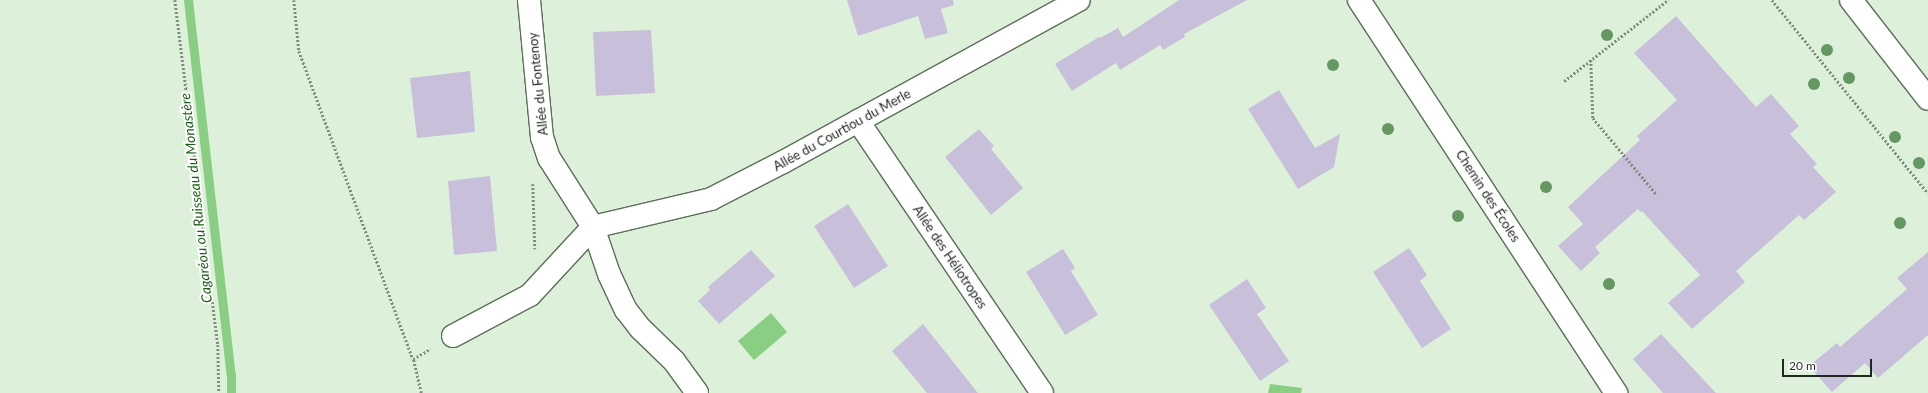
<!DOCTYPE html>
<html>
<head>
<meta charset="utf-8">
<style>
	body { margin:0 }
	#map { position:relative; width:1928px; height:393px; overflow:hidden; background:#ddf1da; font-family:Lato,sans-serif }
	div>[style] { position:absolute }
	.water>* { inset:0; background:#89ce82 }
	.stream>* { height:9px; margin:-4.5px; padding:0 4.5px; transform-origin:4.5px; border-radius:4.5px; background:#89ce82 }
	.building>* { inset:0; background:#c8c0da }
	.path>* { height:2.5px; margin-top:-1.25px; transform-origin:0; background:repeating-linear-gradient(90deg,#7f8d7d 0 2px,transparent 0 4px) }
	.roads { filter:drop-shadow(1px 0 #5c6e5a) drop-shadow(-1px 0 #5c6e5a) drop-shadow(0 1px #5c6e5a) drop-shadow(0 -1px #5c6e5a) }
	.minor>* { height:22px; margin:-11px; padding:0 11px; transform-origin:11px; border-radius:11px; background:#fff }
	.trees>* { width:12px; height:12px; margin:-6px; border-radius:50%; background:#659762 }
	span { translate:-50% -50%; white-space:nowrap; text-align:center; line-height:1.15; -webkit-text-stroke:4px #fff; paint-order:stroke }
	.street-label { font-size:13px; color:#1f271f }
	.water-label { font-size:14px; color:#1a5e15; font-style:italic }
	.scale { position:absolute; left:1782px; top:359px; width:90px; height:18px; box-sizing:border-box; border:2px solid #1f271f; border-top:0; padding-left:5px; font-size:12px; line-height:14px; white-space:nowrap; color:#1f271f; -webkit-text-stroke:3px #fff; paint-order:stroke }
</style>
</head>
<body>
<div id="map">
	<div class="water">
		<div style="clip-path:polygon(771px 313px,787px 332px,754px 360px,738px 341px)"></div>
		<div style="clip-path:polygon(1270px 384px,1302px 388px,1301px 393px,1268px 393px)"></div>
	</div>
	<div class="stream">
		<div style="left:188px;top:0;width:377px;rotate:83.5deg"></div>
		<div style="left:231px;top:375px;width:18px;rotate:90deg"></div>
	</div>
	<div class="building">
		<div style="clip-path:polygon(847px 0,953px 0,954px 5px,941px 9px,948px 33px,925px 39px,918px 16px,858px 36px)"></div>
		<div style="clip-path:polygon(1179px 0,1247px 0,1184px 34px,1185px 37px,1163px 50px,1160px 45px,1120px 70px,1116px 63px,1072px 91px,1055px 64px,1099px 37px,1100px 38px,1118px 28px,1123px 37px)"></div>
		<div style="clip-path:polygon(1676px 16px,1756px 107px,1771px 94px,1799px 126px,1790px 134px,1817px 164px,1813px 167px,1836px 192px,1804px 220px,1799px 215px,1736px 271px,1745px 282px,1692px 329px,1668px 303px,1700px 275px,1642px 211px,1641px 212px,1638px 209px,1595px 247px,1600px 253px,1581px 271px,1558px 246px,1583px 224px,1568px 207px,1640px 140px,1637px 136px,1677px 100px,1634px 53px)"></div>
		<div style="clip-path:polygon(651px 30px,655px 93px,596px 96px,593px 32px)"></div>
		<div style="clip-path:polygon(470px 71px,475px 132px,417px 138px,410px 78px)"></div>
		<div style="clip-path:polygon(1279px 90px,1315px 148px,1340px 134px,1334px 167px,1298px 189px,1248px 109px)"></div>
		<div style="clip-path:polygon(979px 129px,994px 146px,991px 149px,1023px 188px,991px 215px,945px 157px)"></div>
		<div style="clip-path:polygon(490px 176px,497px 251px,454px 255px,448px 181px)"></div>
		<div style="clip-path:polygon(848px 204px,888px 266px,854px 288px,814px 226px)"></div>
		<div style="clip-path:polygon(1409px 248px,1427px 275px,1420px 281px,1451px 329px,1422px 348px,1373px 272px)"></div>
		<div style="clip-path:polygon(1063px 249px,1075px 268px,1071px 271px,1098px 315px,1065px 335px,1026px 272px)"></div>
		<div style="clip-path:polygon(751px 250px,775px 276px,719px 324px,698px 301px,710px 290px,708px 287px)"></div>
		<div style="clip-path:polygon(1928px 252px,1928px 335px,1878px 378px,1865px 363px,1832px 392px,1809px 366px,1837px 343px,1840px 347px,1907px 289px,1897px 278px)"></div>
		<div style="clip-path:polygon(1247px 279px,1266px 308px,1257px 314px,1289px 361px,1260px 381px,1209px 305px)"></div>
		<div style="clip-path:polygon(923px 324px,978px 393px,927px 393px,892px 351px)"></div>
		<div style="clip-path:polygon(1661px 334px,1716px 393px,1663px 393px,1633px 359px)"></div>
	</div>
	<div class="path">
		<div style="left:175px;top:0;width:348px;rotate:82.9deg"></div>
		<div style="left:218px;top:345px;width:48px;rotate:88.8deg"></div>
		<div style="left:294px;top:0;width:51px;rotate:84.4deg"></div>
		<div style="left:299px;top:51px;width:328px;rotate:69.7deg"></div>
		<div style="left:1772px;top:0;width:248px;rotate:51.1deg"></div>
		<div style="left:1591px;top:60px;width:58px;rotate:88deg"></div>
		<div style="left:1593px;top:118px;width:99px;rotate:50.3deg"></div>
		<div style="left:1564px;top:81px;width:132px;rotate:-37.9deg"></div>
		<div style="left:533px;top:184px;width:65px;rotate:88.2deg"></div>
		<div style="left:421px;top:393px;width:35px;rotate:-103deg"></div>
		<div style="left:413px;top:359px;width:20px;rotate:-30deg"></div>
	</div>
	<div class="roads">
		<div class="minor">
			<div style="left:529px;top:0;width:138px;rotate:84.6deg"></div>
			<div style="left:542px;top:137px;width:22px;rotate:72deg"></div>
			<div style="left:549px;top:158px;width:82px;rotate:57.5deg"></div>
			<div style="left:593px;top:227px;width:50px;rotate:71.2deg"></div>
			<div style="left:609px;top:274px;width:40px;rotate:65deg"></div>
			<div style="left:626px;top:310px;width:24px;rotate:52deg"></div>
			<div style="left:641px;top:329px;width:46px;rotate:44.1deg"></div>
			<div style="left:674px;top:361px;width:39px;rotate:54deg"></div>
			<div style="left:1359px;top:0;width:470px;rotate:56.8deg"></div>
			<div style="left:1851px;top:0;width:125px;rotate:52.1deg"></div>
			<div style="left:858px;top:121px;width:328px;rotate:55.9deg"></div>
			<div style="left:593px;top:227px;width:121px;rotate:-13.3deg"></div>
			<div style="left:711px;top:199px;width:81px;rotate:-27.2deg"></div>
			<div style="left:783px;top:162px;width:337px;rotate:-28.7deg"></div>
			<div style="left:453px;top:336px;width:87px;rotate:-28deg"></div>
			<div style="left:530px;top:295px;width:93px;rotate:-47.2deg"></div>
		</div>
	</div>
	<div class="trees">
		<div style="left:1607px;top:35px"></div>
		<div style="left:1827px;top:50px"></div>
		<div style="left:1333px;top:65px"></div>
		<div style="left:1849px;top:78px"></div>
		<div style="left:1814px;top:84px"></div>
		<div style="left:1388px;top:129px"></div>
		<div style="left:1895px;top:137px"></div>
		<div style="left:1919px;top:163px"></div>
		<div style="left:1546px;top:187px"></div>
		<div style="left:1458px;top:216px"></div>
		<div style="left:1900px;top:223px"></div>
		<div style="left:1609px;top:284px"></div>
	</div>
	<div class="street-label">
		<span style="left:538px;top:84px;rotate:-96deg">Allée du Fontenoy</span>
		<span style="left:842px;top:130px;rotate:-29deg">Allée du Courtiou du Merle</span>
		<span style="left:1488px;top:196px;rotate:57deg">Chemin des Écoles</span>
		<span style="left:950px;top:257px;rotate:56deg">Allée des Héliotropes</span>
	</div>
	<div class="water-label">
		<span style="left:196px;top:198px;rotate:-96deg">Cagaréou ou Ruisseau du Monastère</span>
	</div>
	<div class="scale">20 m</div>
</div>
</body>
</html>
